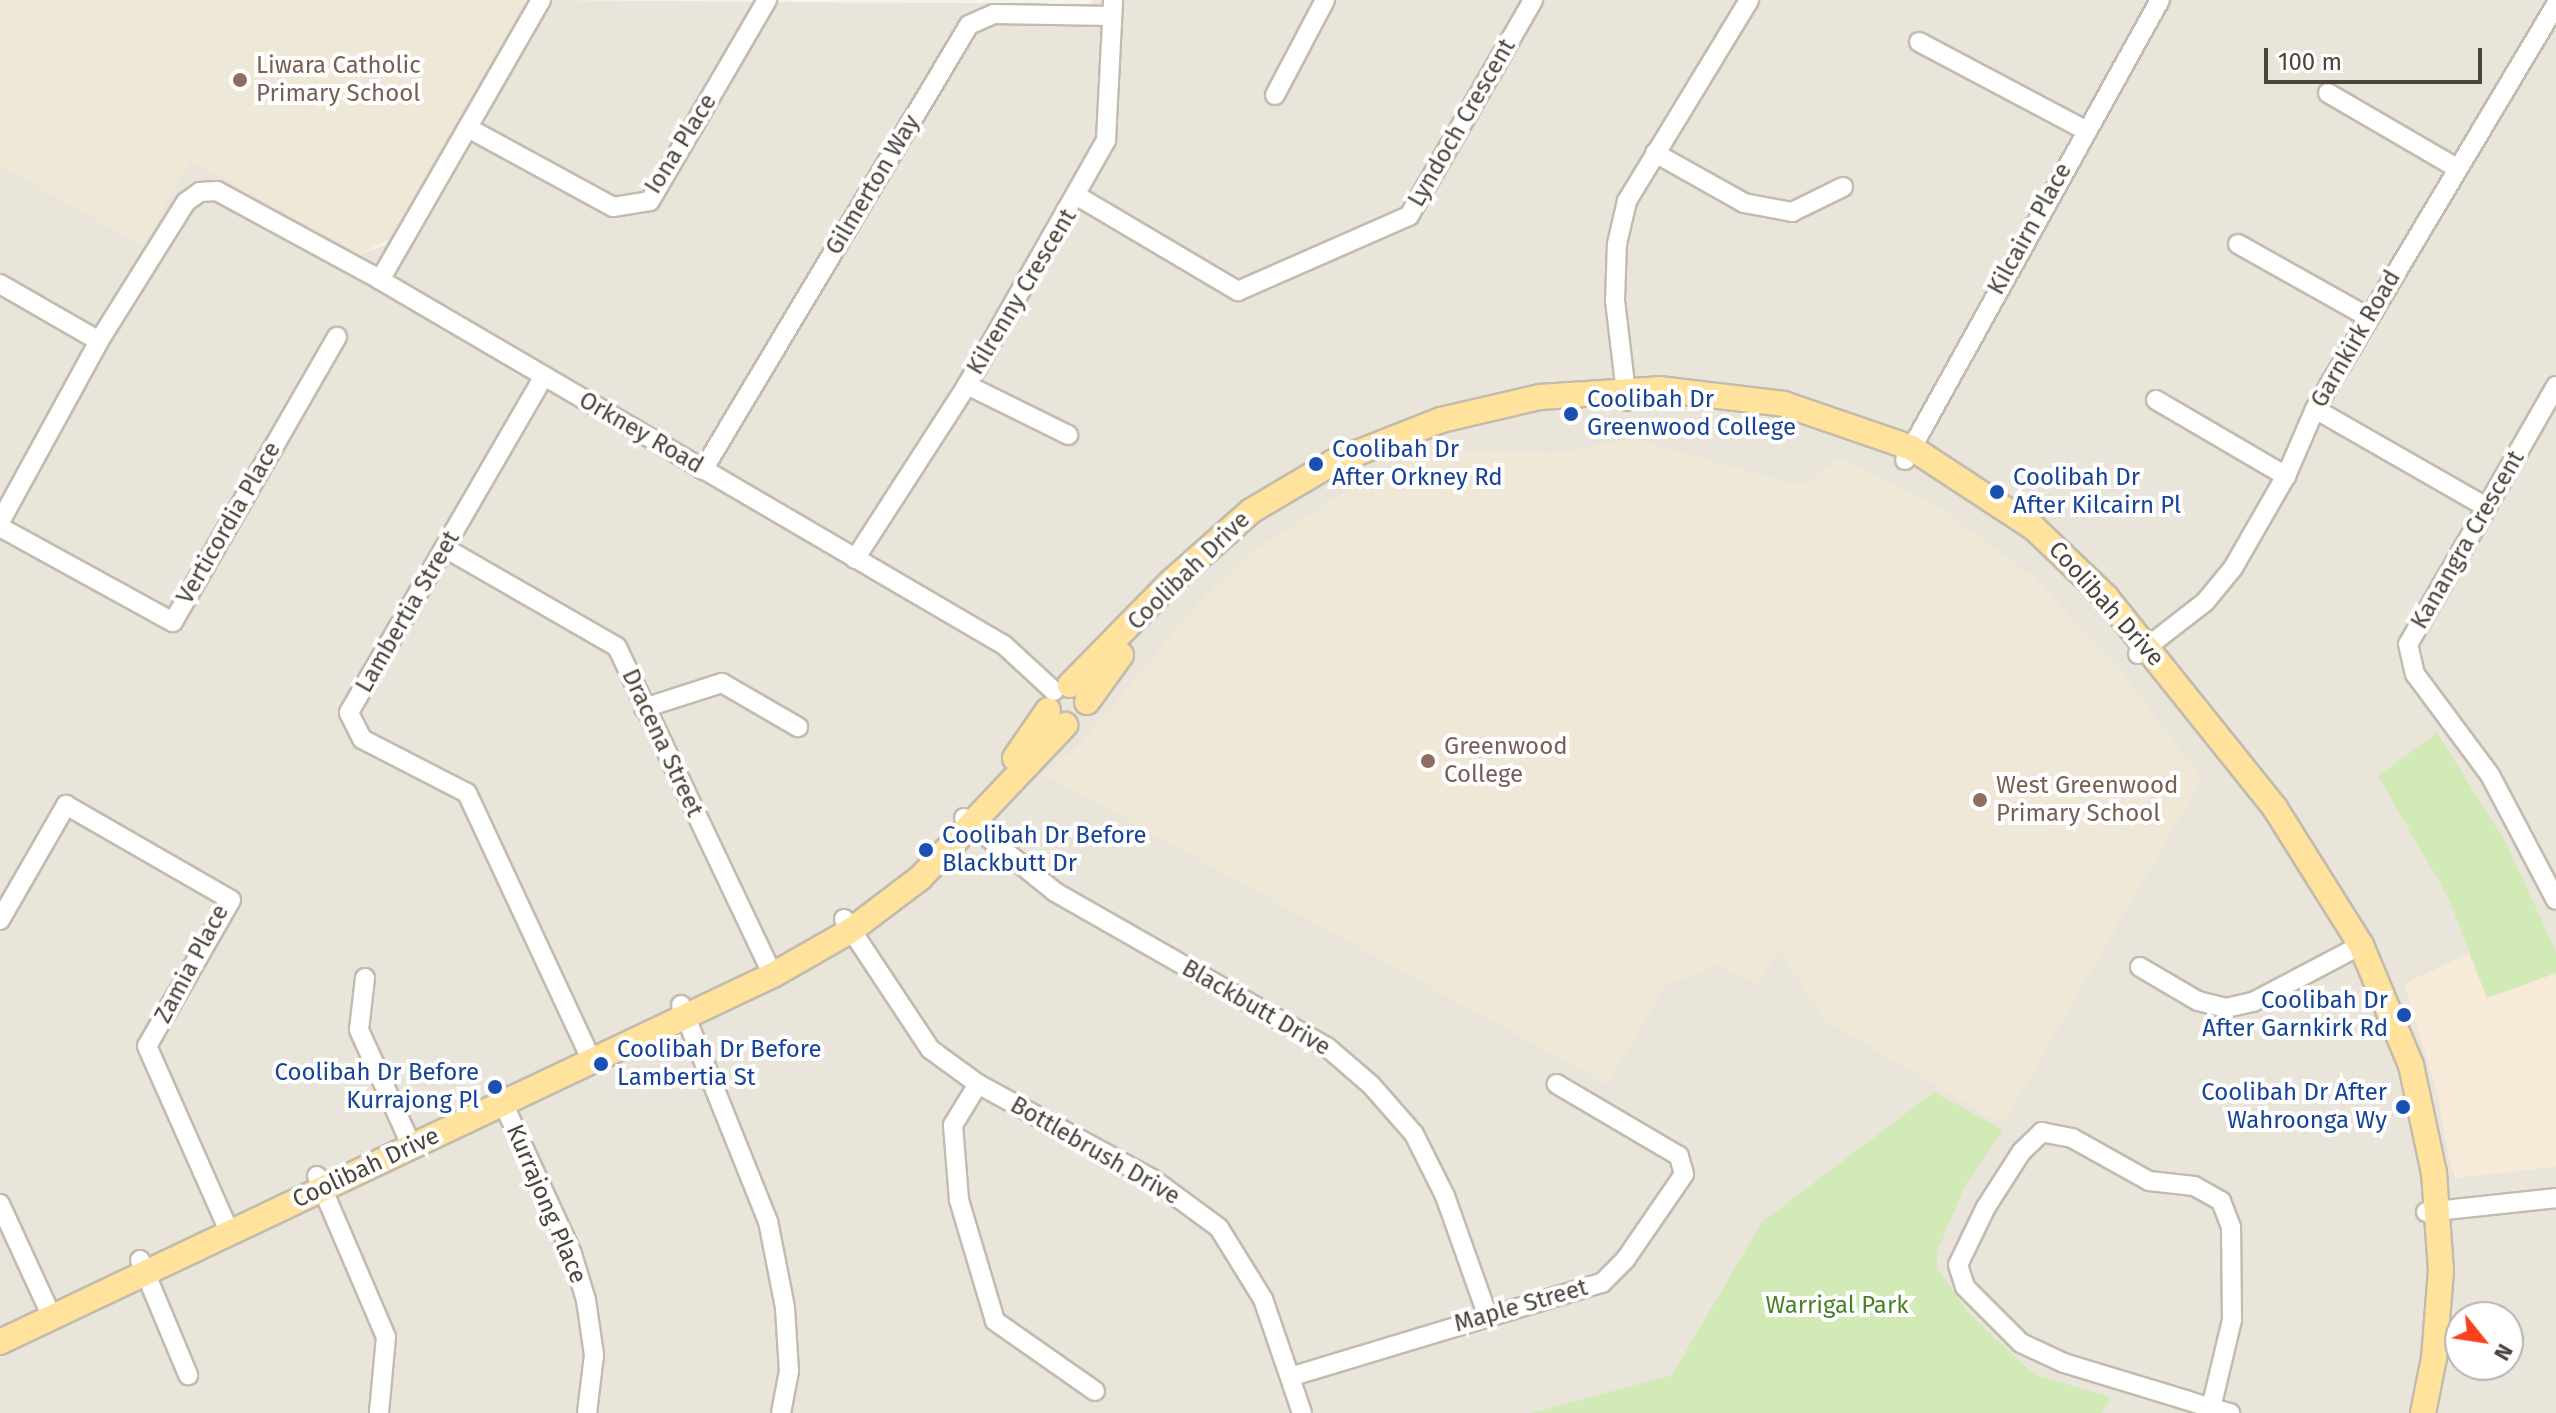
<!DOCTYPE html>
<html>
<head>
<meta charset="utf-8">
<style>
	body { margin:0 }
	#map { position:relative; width:2556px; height:1413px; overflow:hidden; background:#f6f3ec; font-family:"Fira Sans",sans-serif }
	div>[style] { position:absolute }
	.residential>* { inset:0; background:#eae5da }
	.commercial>* { inset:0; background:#f7ead8 }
	.education>* { inset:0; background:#efe8d6 }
	.green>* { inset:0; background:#d2eab5 }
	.roads { filter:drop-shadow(2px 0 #c2bbae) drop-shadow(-2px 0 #c2bbae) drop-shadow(0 2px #c2bbae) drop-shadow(0 -2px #c2bbae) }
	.minor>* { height:18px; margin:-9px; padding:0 9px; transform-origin:9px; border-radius:9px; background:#fff }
	.major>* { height:24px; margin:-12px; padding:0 12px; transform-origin:12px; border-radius:12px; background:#ffe39c }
	.dots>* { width:22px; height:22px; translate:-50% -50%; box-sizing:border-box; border:4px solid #fff; border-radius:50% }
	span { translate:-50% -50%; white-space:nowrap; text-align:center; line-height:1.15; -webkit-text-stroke:8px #fff; paint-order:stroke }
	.education-label { font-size:24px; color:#785e54 }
	.left { translate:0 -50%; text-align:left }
	.street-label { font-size:24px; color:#4b4439 }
	.transit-label { font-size:24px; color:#164399 }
	.right { translate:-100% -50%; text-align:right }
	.park-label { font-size:24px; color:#4a7f2a }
	.north { position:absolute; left:2444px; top:1301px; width:80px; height:80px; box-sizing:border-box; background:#fff; border:2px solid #b7b4b0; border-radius:50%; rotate:120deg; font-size:22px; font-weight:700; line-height:32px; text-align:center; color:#4b4439 }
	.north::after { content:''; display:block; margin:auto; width:28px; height:36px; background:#fc3f1d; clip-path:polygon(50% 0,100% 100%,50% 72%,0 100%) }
	.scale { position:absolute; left:2264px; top:48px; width:218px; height:36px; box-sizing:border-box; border:4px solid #4b4439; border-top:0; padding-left:10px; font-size:24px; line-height:28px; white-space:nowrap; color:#4b4439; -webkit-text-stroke:6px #fff; paint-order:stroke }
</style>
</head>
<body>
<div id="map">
	<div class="residential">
		<div style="clip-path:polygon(evenodd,525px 0,1091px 4px,1092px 0,2556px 0,2556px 1413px,0 1413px,0 165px,142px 245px,190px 159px,361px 254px,385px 245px,525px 0,2460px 1317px,2508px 1317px,2508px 1365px,2460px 1365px,2460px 1317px)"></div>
	</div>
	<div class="commercial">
		<div style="clip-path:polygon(2469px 953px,2487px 998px,2556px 973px,2556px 1167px,2456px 1178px,2450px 1164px,2438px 1096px,2404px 984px)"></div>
	</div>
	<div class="education">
		<div style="clip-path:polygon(0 0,525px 0,389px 239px,361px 254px,190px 160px,143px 246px,0 165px)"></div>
		<div style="clip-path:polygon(1634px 439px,1801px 486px,1840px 458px,1930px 501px,2036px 579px,2119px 669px,2202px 779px,2003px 1124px,1827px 1022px,1778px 950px,1759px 984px,1712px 962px,1705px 972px,1666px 984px,1608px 1085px,1044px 774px,1077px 748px,1198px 603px,1250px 553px,1368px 477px,1447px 451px,1556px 453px)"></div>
	</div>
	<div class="green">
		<div style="clip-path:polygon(2437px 733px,2504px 839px,2556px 951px,2556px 973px,2487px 998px,2449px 899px,2378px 776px)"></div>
		<div style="clip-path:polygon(1934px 1092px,2003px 1130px,1965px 1186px,1937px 1252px,1937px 1268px,1970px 1315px,2035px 1375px,2111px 1397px,2102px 1413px,1532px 1413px,1672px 1375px,1762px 1222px)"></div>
	</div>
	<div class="roads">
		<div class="minor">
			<div style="left:1919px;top:42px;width:188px;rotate:27.9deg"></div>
			<div style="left:2328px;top:93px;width:147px;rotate:30.2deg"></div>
			<div style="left:1275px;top:95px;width:107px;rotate:-62.2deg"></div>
			<div style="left:470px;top:129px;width:163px;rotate:28.6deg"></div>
			<div style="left:613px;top:207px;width:37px;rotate:-9deg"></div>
			<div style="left:650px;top:201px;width:233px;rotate:-59.8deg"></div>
			<div style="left:1655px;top:153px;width:102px;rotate:29.3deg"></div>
			<div style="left:1744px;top:203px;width:49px;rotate:10.6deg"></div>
			<div style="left:1792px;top:212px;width:57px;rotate:-26.1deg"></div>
			<div style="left:1079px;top:197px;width:185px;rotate:30.6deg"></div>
			<div style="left:1238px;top:291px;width:187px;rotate:-23.7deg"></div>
			<div style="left:1409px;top:216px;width:249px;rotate:-60.1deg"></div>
			<div style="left:2238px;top:244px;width:149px;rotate:29.3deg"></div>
			<div style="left:380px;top:280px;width:323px;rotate:-60.1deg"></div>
			<div style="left:0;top:284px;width:114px;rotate:29.9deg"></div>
			<div style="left:544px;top:376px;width:389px;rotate:120.1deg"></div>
			<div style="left:349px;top:713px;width:29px;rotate:63deg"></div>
			<div style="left:362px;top:739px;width:118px;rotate:27.2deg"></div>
			<div style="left:467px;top:793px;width:296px;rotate:65deg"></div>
			<div style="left:967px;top:385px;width:113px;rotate:26.3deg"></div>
			<div style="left:2556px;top:386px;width:297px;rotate:119.8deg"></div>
			<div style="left:2408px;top:644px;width:31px;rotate:77deg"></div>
			<div style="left:2415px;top:674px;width:126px;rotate:53.4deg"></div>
			<div style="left:2490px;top:775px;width:141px;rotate:62.2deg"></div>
			<div style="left:2156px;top:400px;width:151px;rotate:30.3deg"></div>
			<div style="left:1627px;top:401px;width:102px;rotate:-96.8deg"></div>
			<div style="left:1615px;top:300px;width:56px;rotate:-88deg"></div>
			<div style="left:1617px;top:244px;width:44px;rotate:-76.9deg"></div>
			<div style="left:1627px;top:201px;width:235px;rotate:-58.7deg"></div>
			<div style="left:2315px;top:409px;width:197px;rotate:29.8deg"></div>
			<div style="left:1905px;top:460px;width:526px;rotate:-61deg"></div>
			<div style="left:703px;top:470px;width:518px;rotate:-59.13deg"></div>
			<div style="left:969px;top:25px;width:27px;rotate:-24deg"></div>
			<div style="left:994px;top:14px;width:118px;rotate:1deg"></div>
			<div style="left:0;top:522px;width:206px;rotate:-61.3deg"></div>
			<div style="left:99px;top:341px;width:164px;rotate:-58deg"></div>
			<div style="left:186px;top:202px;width:17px;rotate:-36deg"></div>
			<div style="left:200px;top:192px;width:17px;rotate:-3deg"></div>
			<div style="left:217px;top:191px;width:174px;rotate:28.5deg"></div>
			<div style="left:370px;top:274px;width:735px;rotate:30.34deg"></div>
			<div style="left:1004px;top:645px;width:68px;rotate:42.6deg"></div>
			<div style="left:0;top:527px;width:197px;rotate:28.8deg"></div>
			<div style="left:173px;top:622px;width:329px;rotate:-60.1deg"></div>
			<div style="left:445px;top:548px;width:198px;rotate:29.9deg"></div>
			<div style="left:617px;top:647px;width:363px;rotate:64.6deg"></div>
			<div style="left:855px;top:559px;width:207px;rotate:-57.2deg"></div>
			<div style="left:967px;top:385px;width:282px;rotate:-60.4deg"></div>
			<div style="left:1106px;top:140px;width:140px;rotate:-87.1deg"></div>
			<div style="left:2138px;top:654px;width:85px;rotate:-37.8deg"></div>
			<div style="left:2205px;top:602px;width:44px;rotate:-50.5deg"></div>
			<div style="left:2233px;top:568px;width:106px;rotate:-60.1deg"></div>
			<div style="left:2286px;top:476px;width:73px;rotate:-66.6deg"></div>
			<div style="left:2315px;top:409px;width:471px;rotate:-59.2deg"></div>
			<div style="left:644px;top:708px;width:82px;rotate:-17.8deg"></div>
			<div style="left:722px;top:683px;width:88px;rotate:30.1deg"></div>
			<div style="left:964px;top:818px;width:117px;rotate:39.1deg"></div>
			<div style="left:1055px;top:892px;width:313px;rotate:29.7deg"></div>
			<div style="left:1327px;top:1047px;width:58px;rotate:40.8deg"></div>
			<div style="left:1371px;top:1085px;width:65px;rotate:48.7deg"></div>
			<div style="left:1414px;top:1134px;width:69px;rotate:63.4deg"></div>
			<div style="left:1445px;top:1196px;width:125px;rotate:70.4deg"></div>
			<div style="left:844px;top:919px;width:156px;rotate:56.5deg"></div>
			<div style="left:930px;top:1049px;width:59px;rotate:36.1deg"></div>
			<div style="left:978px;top:1084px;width:200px;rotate:28.6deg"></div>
			<div style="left:1154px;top:1180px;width:81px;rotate:36.4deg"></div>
			<div style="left:1219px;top:1228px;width:84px;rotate:58.2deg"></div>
			<div style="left:1263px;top:1299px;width:120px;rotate:71.1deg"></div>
			<div style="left:0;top:920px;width:133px;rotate:-60.1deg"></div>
			<div style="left:66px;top:805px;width:190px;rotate:29.9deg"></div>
			<div style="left:231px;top:900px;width:168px;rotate:119.9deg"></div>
			<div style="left:147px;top:1046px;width:205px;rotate:66.1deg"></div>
			<div style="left:2140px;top:967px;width:67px;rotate:30.4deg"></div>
			<div style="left:2198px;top:1001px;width:29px;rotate:14deg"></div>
			<div style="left:2226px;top:1008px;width:28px;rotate:-13deg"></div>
			<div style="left:2253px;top:1002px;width:122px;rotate:-27.8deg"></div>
			<div style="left:365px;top:978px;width:52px;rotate:96.6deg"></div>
			<div style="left:359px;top:1030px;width:128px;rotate:65.6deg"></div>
			<div style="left:681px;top:1005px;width:233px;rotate:68.1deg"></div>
			<div style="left:768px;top:1221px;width:89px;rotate:78.9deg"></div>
			<div style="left:785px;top:1308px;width:63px;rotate:86.4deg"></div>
			<div style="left:789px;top:1371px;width:43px;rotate:100.8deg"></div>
			<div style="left:978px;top:1084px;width:48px;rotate:121.4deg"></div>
			<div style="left:953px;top:1125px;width:75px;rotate:85.4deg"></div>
			<div style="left:959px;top:1200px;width:126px;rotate:73.4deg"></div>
			<div style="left:995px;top:1321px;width:122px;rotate:35deg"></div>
			<div style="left:498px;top:1092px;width:178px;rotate:65.4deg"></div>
			<div style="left:572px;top:1254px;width:48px;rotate:73.1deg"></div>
			<div style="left:586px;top:1300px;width:56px;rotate:81.7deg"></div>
			<div style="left:594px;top:1355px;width:58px;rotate:96.9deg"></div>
			<div style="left:317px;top:1176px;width:175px;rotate:66.8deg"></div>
			<div style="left:386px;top:1337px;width:76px;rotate:95.3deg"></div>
			<div style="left:0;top:1204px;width:124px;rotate:65.3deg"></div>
			<div style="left:2426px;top:1212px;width:131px;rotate:-6.1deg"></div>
			<div style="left:140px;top:1260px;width:125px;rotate:67.3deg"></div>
			<div style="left:1293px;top:1376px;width:323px;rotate:-16.8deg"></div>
			<div style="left:1602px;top:1283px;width:33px;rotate:-45deg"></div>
			<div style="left:1625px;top:1260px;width:104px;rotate:-55.5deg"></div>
			<div style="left:1684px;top:1174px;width:19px;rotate:-106deg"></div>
			<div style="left:1679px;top:1156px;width:142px;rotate:-149.5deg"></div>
			<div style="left:2211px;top:1408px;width:90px;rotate:-76.6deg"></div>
			<div style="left:2232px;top:1320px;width:93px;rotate:-90.6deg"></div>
			<div style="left:2231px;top:1227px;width:28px;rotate:-111deg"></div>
			<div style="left:2221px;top:1201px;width:31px;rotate:-151deg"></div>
			<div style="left:2194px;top:1186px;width:45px;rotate:-173.7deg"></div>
			<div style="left:2149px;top:1181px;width:88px;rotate:-150.8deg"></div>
			<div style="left:2072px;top:1138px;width:31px;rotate:-169deg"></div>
			<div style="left:2042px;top:1132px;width:28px;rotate:136deg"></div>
			<div style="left:2022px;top:1151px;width:67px;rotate:122.7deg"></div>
			<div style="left:1986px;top:1207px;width:64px;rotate:115.8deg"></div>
			<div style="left:1958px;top:1265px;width:23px;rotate:72deg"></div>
			<div style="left:1965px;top:1287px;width:79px;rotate:45deg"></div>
			<div style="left:2021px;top:1343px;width:47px;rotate:24.9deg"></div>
			<div style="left:2064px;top:1363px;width:127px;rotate:16.9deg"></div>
			<div style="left:2186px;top:1400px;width:26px;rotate:18deg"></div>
			<div style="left:2211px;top:1408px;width:20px;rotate:15deg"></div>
		</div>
		<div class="major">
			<div style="left:1070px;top:685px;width:144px;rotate:-45.6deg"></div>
			<div style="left:1171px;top:582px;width:107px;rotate:-41.6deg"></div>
			<div style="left:1251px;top:511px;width:96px;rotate:-30.6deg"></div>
			<div style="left:1334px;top:462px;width:115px;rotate:-21.4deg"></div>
			<div style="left:1441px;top:420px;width:102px;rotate:-13.1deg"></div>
			<div style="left:1540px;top:397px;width:119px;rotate:-3.8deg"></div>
			<div style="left:1659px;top:389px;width:126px;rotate:6.8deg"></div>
			<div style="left:1784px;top:404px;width:135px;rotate:19deg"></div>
			<div style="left:1912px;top:448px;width:146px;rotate:33.3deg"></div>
			<div style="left:2034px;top:528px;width:100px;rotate:43.8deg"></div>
			<div style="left:2106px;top:597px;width:270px;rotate:51.3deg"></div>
			<div style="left:2275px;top:808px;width:162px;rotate:57.9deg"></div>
			<div style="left:2361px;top:945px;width:130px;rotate:67.4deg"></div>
			<div style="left:2411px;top:1065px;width:110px;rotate:78deg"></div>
			<div style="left:2434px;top:1173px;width:97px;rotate:85.9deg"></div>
			<div style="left:2441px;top:1270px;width:88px;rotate:94.5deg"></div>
			<div style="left:2434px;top:1358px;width:56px;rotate:101.3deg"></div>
			<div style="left:1087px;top:702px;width:58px;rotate:-54.1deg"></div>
			<div style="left:1015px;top:758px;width:58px;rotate:-55.5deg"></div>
			<div style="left:0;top:1342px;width:856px;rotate:-25.4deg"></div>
			<div style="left:773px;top:975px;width:89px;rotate:-29.7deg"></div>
			<div style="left:850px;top:931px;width:88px;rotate:-37.1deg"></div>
			<div style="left:920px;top:878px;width:211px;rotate:-46.5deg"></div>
		</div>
	</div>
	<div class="dots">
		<div style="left:240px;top:80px;background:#8d6e63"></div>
		<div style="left:1571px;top:414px;background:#1a4fb4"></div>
		<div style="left:1316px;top:464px;background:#1a4fb4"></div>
		<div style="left:1997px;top:492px;background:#1a4fb4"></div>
		<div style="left:1428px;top:761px;background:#8d6e63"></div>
		<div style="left:1980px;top:800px;background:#8d6e63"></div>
		<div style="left:926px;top:850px;background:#1a4fb4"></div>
		<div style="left:2404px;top:1015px;background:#1a4fb4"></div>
		<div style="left:601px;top:1064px;background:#1a4fb4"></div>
		<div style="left:495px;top:1087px;background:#1a4fb4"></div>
		<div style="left:2403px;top:1107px;background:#1a4fb4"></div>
	</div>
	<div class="education-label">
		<span class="left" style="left:256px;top:80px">Liwara Catholic<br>Primary School</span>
		<span class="left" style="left:1444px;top:761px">Greenwood<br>College</span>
		<span class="left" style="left:1996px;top:800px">West Greenwood<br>Primary School</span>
	</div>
	<div class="street-label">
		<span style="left:1462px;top:123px;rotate:-60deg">Lyndoch Crescent</span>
		<span style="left:681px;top:144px;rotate:-58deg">Iona Place</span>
		<span style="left:873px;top:185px;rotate:-59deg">Gilmerton Way</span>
		<span style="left:2030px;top:229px;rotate:-61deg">Kilcairn Place</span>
		<span style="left:1022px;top:292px;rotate:-59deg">Kilrenny Crescent</span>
		<span style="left:2356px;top:339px;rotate:-60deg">Garnkirk Road</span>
		<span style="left:641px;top:433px;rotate:30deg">Orkney Road</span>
		<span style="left:229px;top:523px;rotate:-60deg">Verticordia Place</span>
		<span style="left:2468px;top:540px;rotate:-60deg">Kanangra Crescent</span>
		<span style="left:1189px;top:571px;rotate:-44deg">Coolibah Drive</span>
		<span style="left:2106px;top:604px;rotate:48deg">Coolibah Drive</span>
		<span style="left:408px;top:612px;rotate:-60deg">Lambertia Street</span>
		<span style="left:662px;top:743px;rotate:65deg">Dracena Street</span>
		<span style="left:192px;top:964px;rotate:-62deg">Zamia Place</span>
		<span style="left:1256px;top:1008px;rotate:30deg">Blackbutt Drive</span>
		<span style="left:1095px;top:1151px;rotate:30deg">Bottlebrush Drive</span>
		<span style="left:366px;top:1168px;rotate:-25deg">Coolibah Drive</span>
		<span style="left:546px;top:1204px;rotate:67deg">Kurrajong Place</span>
		<span style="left:1521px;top:1306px;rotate:-16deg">Maple Street</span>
	</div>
	<div class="transit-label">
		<span class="left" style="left:1587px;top:414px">Coolibah Dr<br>Greenwood College</span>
		<span class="left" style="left:1332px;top:464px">Coolibah Dr<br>After Orkney Rd</span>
		<span class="left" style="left:2013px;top:492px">Coolibah Dr<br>After Kilcairn Pl</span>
		<span class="left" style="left:942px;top:850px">Coolibah Dr Before<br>Blackbutt Dr</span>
		<span class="right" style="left:2388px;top:1015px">Coolibah Dr<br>After Garnkirk Rd</span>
		<span class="left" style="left:617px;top:1064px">Coolibah Dr Before<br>Lambertia St</span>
		<span class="right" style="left:479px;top:1087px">Coolibah Dr Before<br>Kurrajong Pl</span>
		<span class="right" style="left:2387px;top:1107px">Coolibah Dr After<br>Wahroonga Wy</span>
	</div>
	<div class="park-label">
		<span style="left:1837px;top:1306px">Warrigal Park</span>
	</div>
	<div class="north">N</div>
	<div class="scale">100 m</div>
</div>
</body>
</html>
